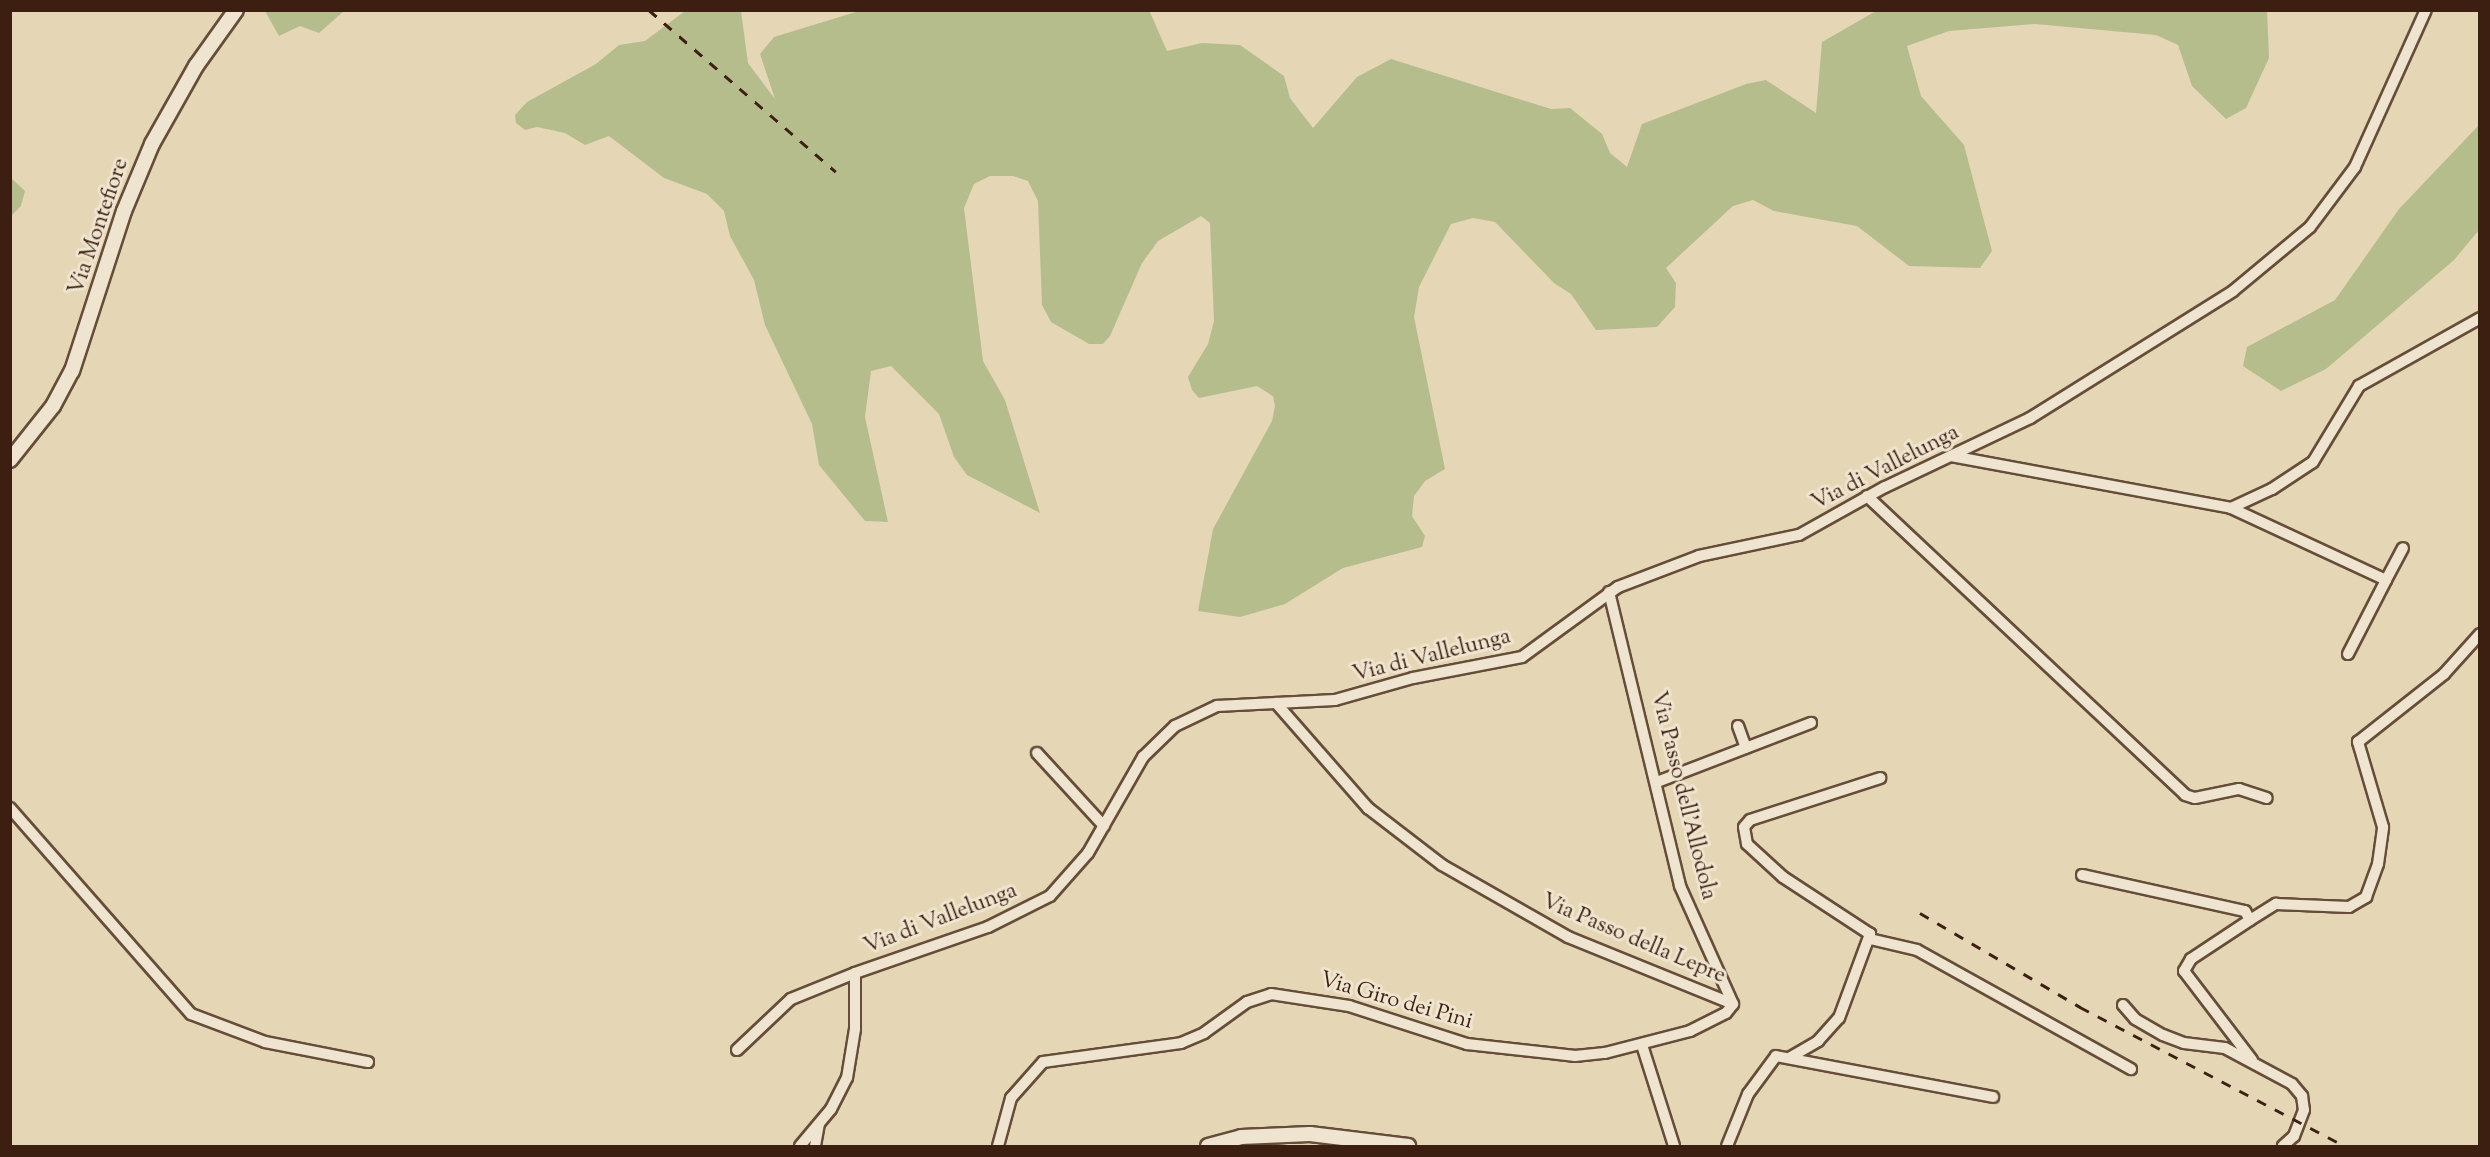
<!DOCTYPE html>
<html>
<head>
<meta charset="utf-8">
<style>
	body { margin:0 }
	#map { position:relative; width:2490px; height:1157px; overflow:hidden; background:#e5d6b5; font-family:"Sorts Mill Goudy",serif }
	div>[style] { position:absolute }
	.green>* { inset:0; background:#b6bd8d }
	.roads { filter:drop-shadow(2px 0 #664d39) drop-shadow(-2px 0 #664d39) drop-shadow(0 2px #664d39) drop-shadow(0 -2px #664d39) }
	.street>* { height:10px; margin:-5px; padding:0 5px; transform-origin:5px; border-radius:5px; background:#eee4cf }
	.secondary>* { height:14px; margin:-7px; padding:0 7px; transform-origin:7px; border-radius:7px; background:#eee4cf }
	.rail>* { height:3px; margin-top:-1.5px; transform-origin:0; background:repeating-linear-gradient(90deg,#3c1f10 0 10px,transparent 0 20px) }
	span { translate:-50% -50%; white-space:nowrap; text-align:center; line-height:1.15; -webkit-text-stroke:6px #eee4cf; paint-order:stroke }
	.street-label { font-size:22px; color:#3c1f10 }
	.frame { position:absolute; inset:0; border:12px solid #3c1f10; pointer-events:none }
</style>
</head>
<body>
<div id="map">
	<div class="green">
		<div style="clip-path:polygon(1149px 10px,1167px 51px,1202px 43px,1240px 45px,1284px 76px,1290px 98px,1313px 128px,1357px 77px,1391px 59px,1551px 109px,1570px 108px,1602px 134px,1610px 153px,1627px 167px,1642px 124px,1746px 84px,1766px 80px,1816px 113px,1822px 42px,1876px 11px,2267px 11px,2269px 58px,2246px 108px,2226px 119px,2192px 86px,2178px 45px,2156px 35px,2035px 24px,1949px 31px,1907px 46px,1921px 96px,1964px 145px,1992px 251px,1980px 268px,1909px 266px,1857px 226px,1774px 211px,1753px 200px,1733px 206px,1666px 268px,1676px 283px,1675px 307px,1657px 327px,1596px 330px,1571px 294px,1554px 283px,1495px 222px,1473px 218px,1451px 224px,1419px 287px,1414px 317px,1445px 469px,1425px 481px,1414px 496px,1412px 516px,1425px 536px,1422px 547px,1343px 568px,1285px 604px,1240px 617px,1198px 611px,1213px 529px,1272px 421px,1275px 406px,1273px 396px,1257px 386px,1199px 398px,1192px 390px,1188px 377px,1208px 344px,1214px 321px,1210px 223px,1201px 216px,1158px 241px,1142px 263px,1110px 336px,1103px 344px,1089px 344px,1051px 322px,1042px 305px,1038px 201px,1028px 181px,1013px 176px,990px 176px,974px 184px,964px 208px,983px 361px,1005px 400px,1040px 513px,967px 475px,954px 457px,939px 414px,891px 366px,871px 371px,865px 417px,888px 522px,865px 521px,819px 465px,812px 424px,765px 325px,754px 280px,730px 236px,724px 211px,707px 194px,664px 178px,609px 136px,585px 145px,565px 133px,537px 127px,525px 130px,516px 123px,515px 115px,527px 102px,596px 64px,619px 45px,645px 41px,685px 11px,741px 11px,748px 63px,775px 99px,760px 54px,774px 37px,859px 11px)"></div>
		<div style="clip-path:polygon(265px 11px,344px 11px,319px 33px,300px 26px,279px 36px)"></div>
		<div style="clip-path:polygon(2479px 125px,2479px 230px,2454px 260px,2326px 369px,2281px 391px,2243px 366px,2247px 347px,2335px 300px,2399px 209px)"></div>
		<div style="clip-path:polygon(11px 178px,25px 191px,21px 206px,11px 216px)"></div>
	</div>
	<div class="roads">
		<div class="street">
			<div style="left:1951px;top:456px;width:285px;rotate:10.5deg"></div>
			<div style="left:2231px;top:508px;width:45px;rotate:-24.9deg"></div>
			<div style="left:2272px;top:489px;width:49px;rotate:-33.4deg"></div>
			<div style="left:2313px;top:462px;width:89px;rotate:-58.8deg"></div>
			<div style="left:2359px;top:386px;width:139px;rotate:-29.3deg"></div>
			<div style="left:1867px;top:496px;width:436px;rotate:43.2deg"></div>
			<div style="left:2185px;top:795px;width:10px;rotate:17deg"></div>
			<div style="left:2195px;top:798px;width:45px;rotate:-11.6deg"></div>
			<div style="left:2239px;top:789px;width:29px;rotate:18deg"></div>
			<div style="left:2231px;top:508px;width:171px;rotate:24.9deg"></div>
			<div style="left:2386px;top:580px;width:36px;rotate:-62deg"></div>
			<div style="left:1609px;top:592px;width:302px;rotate:76.4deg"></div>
			<div style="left:1680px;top:886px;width:129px;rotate:65.8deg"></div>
			<div style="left:2348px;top:654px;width:83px;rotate:-62.8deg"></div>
			<div style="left:1276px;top:703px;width:140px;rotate:48.8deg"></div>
			<div style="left:1368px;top:808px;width:93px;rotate:37.6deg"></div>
			<div style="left:1442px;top:865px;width:145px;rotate:29.7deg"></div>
			<div style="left:1568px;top:937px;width:178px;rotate:22.1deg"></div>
			<div style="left:1738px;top:726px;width:23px;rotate:70deg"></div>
			<div style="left:1037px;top:753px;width:99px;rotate:47.5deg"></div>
			<div style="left:1657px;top:782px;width:165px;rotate:-21deg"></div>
			<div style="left:10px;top:808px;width:274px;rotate:48.7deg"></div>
			<div style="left:191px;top:1014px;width:79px;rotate:20.7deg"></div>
			<div style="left:265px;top:1042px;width:105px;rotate:11deg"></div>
			<div style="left:2082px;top:875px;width:167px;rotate:12.5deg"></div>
			<div style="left:2245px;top:911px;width:10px;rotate:61deg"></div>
			<div style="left:2250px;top:920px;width:71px;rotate:146.5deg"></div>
			<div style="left:2191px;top:959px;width:14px;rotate:120deg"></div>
			<div style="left:2184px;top:971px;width:112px;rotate:52.6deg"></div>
			<div style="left:2250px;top:920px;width:31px;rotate:-32deg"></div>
			<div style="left:2276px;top:904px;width:73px;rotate:2.4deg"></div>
			<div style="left:2349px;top:907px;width:20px;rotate:-30deg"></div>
			<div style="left:2366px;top:897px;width:35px;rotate:-70deg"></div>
			<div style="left:2378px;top:864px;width:37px;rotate:-82deg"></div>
			<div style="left:2383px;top:827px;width:89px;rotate:-106.4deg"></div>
			<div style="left:2358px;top:742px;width:110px;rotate:-38.3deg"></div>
			<div style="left:2444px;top:674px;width:54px;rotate:-48deg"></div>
			<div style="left:1870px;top:939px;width:48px;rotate:13.2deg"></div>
			<div style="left:1917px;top:950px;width:245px;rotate:29.1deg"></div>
			<div style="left:2123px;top:1005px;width:18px;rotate:49deg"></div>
			<div style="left:2135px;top:1019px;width:32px;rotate:30deg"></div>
			<div style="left:2163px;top:1035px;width:22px;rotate:21deg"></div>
			<div style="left:2184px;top:1043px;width:41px;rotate:7deg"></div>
			<div style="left:2225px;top:1048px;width:76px;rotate:28.2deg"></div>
			<div style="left:2292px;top:1084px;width:16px;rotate:50deg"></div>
			<div style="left:2302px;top:1096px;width:14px;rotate:82deg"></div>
			<div style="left:2304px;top:1110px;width:28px;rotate:111deg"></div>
			<div style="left:2294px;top:1136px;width:15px;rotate:138deg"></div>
			<div style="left:1642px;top:1045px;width:106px;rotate:72.4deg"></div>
			<div style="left:737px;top:1050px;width:74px;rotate:-43.4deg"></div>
			<div style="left:791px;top:999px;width:69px;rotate:-22.1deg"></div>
			<div style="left:1789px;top:1058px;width:34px;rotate:-30deg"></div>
			<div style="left:1818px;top:1041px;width:31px;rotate:-48deg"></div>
			<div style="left:1839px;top:1018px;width:90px;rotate:-69.7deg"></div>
			<div style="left:1870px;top:934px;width:104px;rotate:-146.8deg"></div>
			<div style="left:1783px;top:877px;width:49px;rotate:-137.5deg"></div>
			<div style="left:1747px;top:844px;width:17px;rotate:-100deg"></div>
			<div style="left:1744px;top:827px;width:9px;rotate:-49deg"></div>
			<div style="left:1750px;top:820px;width:137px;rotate:-17.9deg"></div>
			<div style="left:800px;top:1146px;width:48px;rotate:-50deg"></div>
			<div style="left:831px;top:1109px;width:35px;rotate:-63deg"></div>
			<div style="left:847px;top:1078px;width:50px;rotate:-80.7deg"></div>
			<div style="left:855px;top:1029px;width:56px;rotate:-90deg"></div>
			<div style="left:855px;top:973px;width:141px;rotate:-19.1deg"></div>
			<div style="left:988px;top:927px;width:69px;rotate:-26.6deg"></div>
			<div style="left:1050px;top:896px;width:57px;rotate:-48.5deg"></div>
			<div style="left:1088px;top:853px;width:111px;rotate:-60.2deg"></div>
			<div style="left:1143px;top:757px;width:45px;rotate:-44.1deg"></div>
			<div style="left:1175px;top:726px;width:47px;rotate:-25.5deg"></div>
			<div style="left:1217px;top:706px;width:118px;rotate:-2.9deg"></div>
			<div style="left:1335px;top:700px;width:81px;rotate:-15.8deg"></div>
			<div style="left:1413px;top:678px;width:111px;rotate:-10.9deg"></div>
			<div style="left:1522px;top:657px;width:119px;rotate:-36.1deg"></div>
			<div style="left:1618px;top:587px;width:87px;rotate:-20.9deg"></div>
			<div style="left:1699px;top:556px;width:102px;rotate:-11.9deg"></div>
			<div style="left:1799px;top:535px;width:98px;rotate:-29.2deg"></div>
			<div style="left:1885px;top:487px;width:161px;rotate:-25.4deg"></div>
			<div style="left:2030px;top:418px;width:239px;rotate:-32deg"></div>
			<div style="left:2233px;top:291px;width:100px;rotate:-39.7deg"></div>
			<div style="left:2310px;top:227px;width:75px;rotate:-53.1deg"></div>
			<div style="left:2355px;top:167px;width:172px;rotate:-65.7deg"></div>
			<div style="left:815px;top:1146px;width:22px;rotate:-80deg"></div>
			<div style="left:998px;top:1146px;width:50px;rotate:-74.8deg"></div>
			<div style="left:1011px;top:1098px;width:48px;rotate:-48.4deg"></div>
			<div style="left:1043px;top:1062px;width:139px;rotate:-7.8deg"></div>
			<div style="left:1181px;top:1043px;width:25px;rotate:-23deg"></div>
			<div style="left:1204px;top:1033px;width:53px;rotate:-35.8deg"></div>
			<div style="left:1247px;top:1002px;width:25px;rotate:-18deg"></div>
			<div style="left:1271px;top:994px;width:79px;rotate:8.7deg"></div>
			<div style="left:1349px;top:1006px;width:124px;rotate:17.9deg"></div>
			<div style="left:1467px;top:1044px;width:109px;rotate:6.3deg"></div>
			<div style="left:1575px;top:1056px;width:30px;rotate:-6deg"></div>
			<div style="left:1605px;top:1053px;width:88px;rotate:-14.5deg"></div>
			<div style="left:1690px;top:1031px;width:40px;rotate:-26.6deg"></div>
			<div style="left:1726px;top:1013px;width:11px;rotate:-52deg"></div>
			<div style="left:1727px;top:1146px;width:56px;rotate:-68deg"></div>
			<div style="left:1748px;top:1094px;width:47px;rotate:-53.6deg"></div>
			<div style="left:1776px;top:1056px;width:221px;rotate:10.7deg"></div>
		</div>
		<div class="secondary">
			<div style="left:10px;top:460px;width:69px;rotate:-51.5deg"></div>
			<div style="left:53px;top:406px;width:40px;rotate:-62deg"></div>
			<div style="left:72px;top:371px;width:168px;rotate:-72deg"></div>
			<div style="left:124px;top:211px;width:73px;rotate:-67.3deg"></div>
			<div style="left:152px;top:144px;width:90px;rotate:-60.6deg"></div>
			<div style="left:196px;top:66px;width:69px;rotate:-54.5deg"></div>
			<div style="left:1208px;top:1146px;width:34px;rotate:-15deg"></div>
			<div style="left:1241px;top:1137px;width:69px;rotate:-2.5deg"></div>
			<div style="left:1310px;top:1134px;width:99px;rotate:7deg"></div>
		</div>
	</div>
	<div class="rail">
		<div style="left:649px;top:10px;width:247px;rotate:40.9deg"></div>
		<div style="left:1920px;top:913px;width:186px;rotate:30.4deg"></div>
		<div style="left:2080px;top:1007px;width:299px;rotate:27.7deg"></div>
	</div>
	<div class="street-label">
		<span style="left:100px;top:227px;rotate:-71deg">Via Montefiore</span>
		<span style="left:1886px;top:469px;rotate:-27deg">Via di Vallelunga</span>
		<span style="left:1432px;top:657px;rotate:-14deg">Via di Vallelunga</span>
		<span style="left:1682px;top:796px;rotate:76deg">Via Passo dell'Allodola</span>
		<span style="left:941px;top:920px;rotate:-21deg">Via di Vallelunga</span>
		<span style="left:1633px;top:940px;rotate:23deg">Via Passo della Lepre</span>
		<span style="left:1396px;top:1002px;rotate:16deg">Via Giro dei Pini</span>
	</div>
	<div class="frame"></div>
</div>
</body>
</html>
